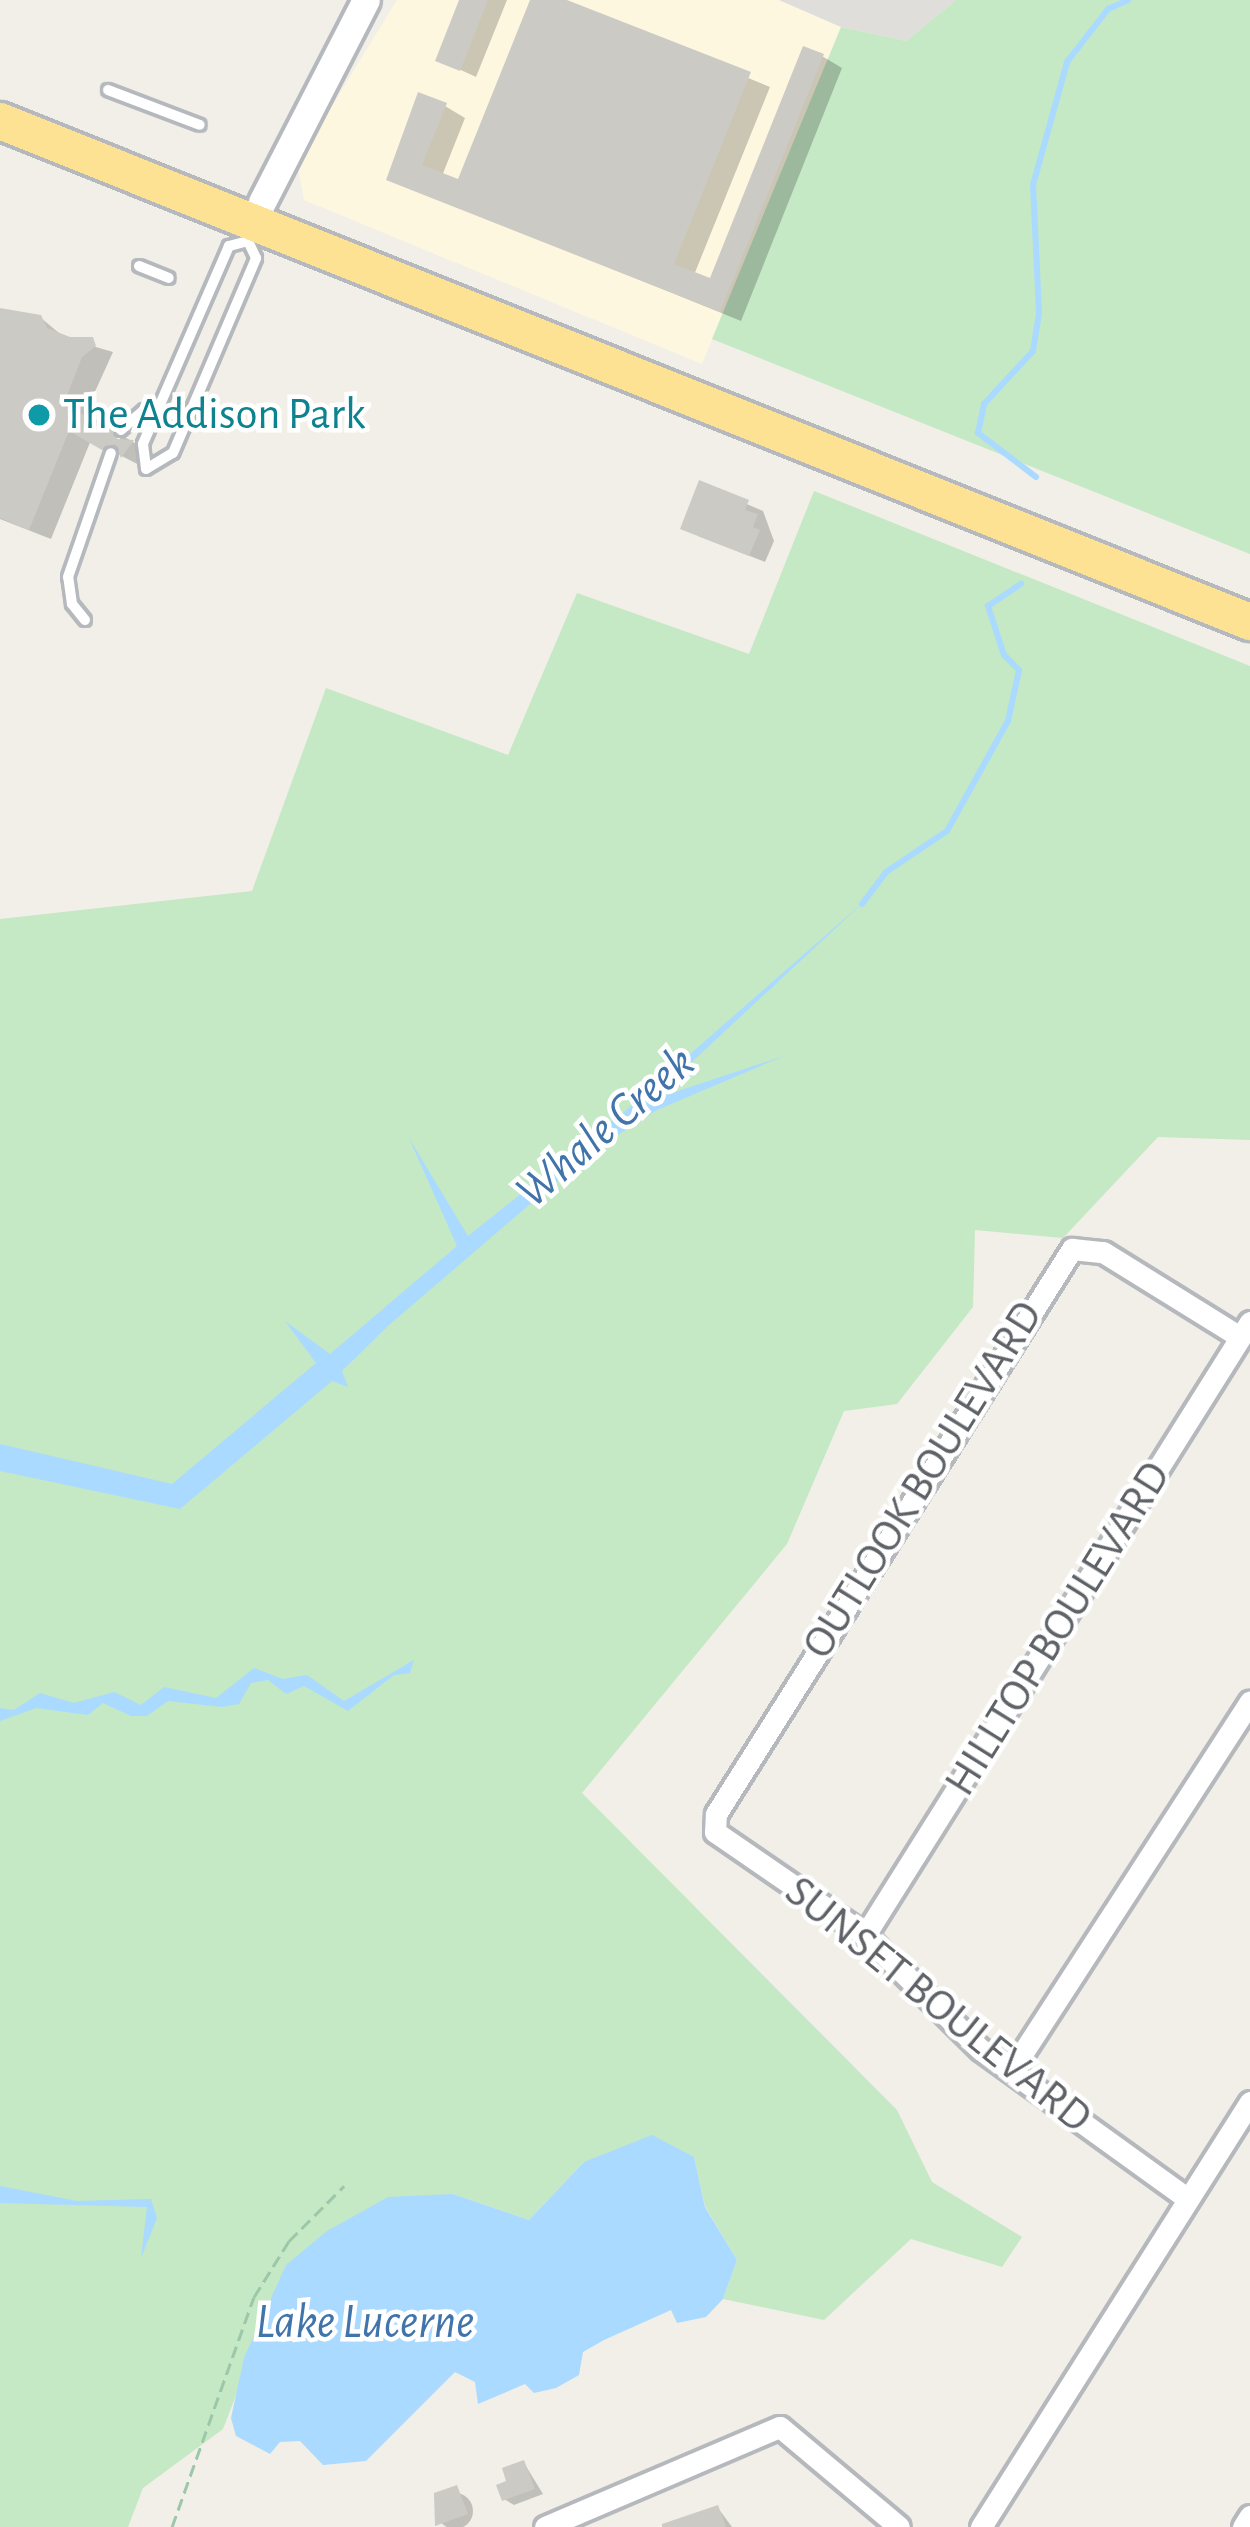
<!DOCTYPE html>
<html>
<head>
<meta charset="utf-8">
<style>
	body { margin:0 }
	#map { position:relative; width:1250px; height:2527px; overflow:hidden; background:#f1efe8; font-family:"Alegreya Sans",sans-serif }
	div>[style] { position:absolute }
	.commercial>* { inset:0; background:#fef7e0 }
	.industrial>* { inset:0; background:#e0deda }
	.green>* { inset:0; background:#c5e8c5 }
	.water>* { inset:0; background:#aadaff }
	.shadow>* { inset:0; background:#0003 }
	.round { border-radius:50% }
	.stream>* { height:6px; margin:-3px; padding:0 3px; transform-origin:3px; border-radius:3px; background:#aadaff }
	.building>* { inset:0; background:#cccac5 }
	.path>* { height:3px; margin-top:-1.5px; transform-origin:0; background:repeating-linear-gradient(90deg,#9cc7a9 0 12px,transparent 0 18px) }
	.roads { filter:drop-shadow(3px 0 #b5b8bc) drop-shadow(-3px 0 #b5b8bc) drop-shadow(0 3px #b5b8bc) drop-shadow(0 -3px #b5b8bc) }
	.lane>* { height:10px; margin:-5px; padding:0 5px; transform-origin:5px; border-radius:5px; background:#fff }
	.street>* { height:21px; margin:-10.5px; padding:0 10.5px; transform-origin:10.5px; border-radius:10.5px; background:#fff }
	.secondary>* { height:27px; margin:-13.5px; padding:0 13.5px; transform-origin:13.5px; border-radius:13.5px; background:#fff }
	.highway>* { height:36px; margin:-18px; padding:0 18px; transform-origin:18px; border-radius:18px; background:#fde293 }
	.dots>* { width:33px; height:33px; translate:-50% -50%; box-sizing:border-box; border:6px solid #fff; border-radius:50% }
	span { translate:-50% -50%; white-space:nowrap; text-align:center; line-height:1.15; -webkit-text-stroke:9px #fff; paint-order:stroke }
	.culture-label { font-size:45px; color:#0d838f }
	.left { translate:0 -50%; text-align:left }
	.street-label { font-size:45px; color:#5f6368 }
	.water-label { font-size:48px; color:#4174aa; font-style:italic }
</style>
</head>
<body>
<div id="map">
	<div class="commercial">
		<div style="clip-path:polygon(397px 0,779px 0,841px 27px,702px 364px,304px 200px,297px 163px)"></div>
	</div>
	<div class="industrial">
		<div style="clip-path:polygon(779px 0,956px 0,906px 41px,841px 27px)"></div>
	</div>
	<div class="green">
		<div style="clip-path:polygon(956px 0,1250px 0,1250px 554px,712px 339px,841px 27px,906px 41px)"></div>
		<div style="clip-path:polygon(814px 491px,1250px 666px,1250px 1140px,1158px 1137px,1063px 1238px,975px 1230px,973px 1307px,897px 1404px,844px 1411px,787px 1544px,582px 1793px,897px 2110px,932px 2182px,1022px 2237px,1002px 2267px,911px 2239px,824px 2320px,723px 2299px,737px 2260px,705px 2206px,694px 2157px,584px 2162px,529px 2220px,453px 2194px,286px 2265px,223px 2429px,143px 2488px,128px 2527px,0 2527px,0 919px,252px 891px,326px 688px,508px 755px,577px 593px,749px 654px)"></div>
	</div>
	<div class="water">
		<div style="clip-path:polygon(867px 899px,651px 1100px,784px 1056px,657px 1110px,591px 1152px,389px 1325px,342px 1371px,348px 1387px,332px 1381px,180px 1509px,0 1471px,0 1444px,172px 1484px,316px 1363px,285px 1321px,330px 1354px,457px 1246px,409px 1138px,468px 1236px,624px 1112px)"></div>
		<div style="clip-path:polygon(414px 1660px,410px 1673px,394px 1675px,348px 1711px,304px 1686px,286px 1694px,268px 1680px,251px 1683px,239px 1704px,222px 1707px,168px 1701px,147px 1716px,131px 1716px,103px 1703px,88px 1715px,36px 1708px,0 1721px,0 1708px,14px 1710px,40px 1693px,74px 1703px,114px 1692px,141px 1705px,164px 1687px,216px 1698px,254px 1668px,283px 1679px,307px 1675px,344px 1701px)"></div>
		<div style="clip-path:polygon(652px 2135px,694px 2157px,705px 2207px,737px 2260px,723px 2299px,706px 2317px,677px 2323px,671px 2310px,604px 2340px,583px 2352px,579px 2375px,556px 2388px,534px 2393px,525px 2384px,478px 2404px,475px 2382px,455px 2372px,366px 2461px,323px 2465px,300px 2441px,280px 2442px,270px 2454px,236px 2436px,231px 2418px,244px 2358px,286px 2265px,327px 2231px,388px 2197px,453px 2194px,529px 2220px,584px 2162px)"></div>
		<div style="clip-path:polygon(0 2186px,77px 2201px,151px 2199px,157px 2218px,141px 2258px,147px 2207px,0 2203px)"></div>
	</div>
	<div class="shadow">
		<div style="clip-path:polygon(462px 0,507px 0,476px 77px,439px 60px)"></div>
		<div style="clip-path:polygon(533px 0,559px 0,770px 87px,694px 275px,712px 281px,822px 56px,842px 68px,741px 321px,390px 178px,445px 106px,465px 118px,442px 176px,460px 183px)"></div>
		<div style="clip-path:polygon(0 311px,41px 318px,65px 338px,113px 352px,83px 418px,125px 452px,118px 433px,153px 454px,143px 467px,91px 440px,51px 539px,0 519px)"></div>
		<div style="clip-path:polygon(700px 484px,763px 511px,774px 541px,765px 562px,698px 536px)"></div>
		<div style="clip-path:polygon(524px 2463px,543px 2494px,514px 2505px,504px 2499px)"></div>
		<div class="round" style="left:437px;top:2493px;width:36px;height:36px"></div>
		<div style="clip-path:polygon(718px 2508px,732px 2527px,687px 2527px)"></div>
	</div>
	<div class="stream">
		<div style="left:1036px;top:477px;width:73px;rotate:-142.8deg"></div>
		<div style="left:978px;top:433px;width:30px;rotate:-78deg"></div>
		<div style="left:984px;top:404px;width:72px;rotate:-47.2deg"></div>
		<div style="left:1033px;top:351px;width:39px;rotate:-81deg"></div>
		<div style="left:1039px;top:312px;width:127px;rotate:-92.7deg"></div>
		<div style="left:1033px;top:185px;width:128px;rotate:-74.5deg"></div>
		<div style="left:1067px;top:62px;width:67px;rotate:-52.3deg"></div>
		<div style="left:1108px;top:9px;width:22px;rotate:-24deg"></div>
		<div style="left:862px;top:904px;width:40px;rotate:-53deg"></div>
		<div style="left:886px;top:872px;width:73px;rotate:-33.9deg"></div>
		<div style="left:947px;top:831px;width:126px;rotate:-61deg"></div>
		<div style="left:1008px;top:721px;width:52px;rotate:-77.8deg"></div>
		<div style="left:1019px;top:670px;width:21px;rotate:-135deg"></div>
		<div style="left:1004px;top:655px;width:52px;rotate:-108.1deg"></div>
		<div style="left:988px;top:606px;width:40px;rotate:-34deg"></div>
	</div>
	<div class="building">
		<div style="clip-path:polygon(459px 0,488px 0,460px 71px,435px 61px)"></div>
		<div style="clip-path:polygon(530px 0,567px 0,751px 72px,674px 264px,710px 278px,803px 46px,824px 54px,720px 312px,386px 180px,418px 92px,447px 103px,422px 165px,458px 179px)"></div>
		<div style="clip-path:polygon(0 308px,41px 315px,47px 328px,70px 337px,93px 337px,96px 346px,82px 357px,63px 406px,112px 426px,117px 439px,134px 440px,121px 458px,115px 444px,102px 450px,69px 431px,29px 530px,0 518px)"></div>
		<div style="clip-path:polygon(699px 480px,749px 500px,745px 510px,758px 514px,753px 527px,760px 530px,749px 556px,680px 529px)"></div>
		<div style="clip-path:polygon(524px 2460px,535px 2489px,502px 2501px,496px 2485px,506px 2481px,502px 2468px)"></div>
		<div style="clip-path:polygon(457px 2485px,468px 2514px,435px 2526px,434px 2493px)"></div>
		<div style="clip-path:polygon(718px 2505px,726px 2527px,662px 2527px,662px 2524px)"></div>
	</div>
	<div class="path">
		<div style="left:172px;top:2527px;width:244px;rotate:-70.4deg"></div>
		<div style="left:254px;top:2297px;width:66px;rotate:-58deg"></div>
		<div style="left:289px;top:2241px;width:78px;rotate:-45deg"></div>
	</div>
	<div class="roads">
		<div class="lane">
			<div style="left:108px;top:90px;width:98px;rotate:20.8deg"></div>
			<div style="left:248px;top:241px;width:20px;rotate:165deg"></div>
			<div style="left:229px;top:246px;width:216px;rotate:113.5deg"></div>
			<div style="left:143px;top:444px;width:25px;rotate:83deg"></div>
			<div style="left:146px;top:469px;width:31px;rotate:-31deg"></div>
			<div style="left:173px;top:453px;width:212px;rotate:-66.9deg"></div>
			<div style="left:256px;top:258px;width:19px;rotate:-115deg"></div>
			<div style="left:248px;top:241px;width:14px;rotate:-69deg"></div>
			<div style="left:139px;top:266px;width:32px;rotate:22deg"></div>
			<div style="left:121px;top:430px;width:30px;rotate:-41deg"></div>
			<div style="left:144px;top:410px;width:45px;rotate:9deg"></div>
			<div style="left:85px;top:620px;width:21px;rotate:-129deg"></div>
			<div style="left:72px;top:604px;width:27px;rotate:-98deg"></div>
			<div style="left:68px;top:577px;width:131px;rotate:-70.9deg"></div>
		</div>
		<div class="street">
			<div style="left:865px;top:1935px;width:724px;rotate:-57.87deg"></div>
			<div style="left:1011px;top:2071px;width:440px;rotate:-57.1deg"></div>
			<div style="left:1188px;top:2199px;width:256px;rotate:-144.2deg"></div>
			<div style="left:980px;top:2049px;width:162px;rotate:-135.3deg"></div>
			<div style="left:865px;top:1935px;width:182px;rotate:-145.5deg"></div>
			<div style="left:715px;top:1832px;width:18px;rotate:-87deg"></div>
			<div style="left:716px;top:1814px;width:668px;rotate:-57.79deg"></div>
			<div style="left:1072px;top:1249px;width:31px;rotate:6deg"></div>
			<div style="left:1103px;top:1252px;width:161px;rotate:31.8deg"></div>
			<div style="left:545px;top:2527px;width:255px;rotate:-23.1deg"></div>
			<div style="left:780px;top:2427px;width:155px;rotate:40deg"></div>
			<div style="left:981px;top:2527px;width:503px;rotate:-57.67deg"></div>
			<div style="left:1243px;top:2527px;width:13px;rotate:-58deg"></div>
		</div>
		<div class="secondary">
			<div style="left:262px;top:202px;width:227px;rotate:-62.8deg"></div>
		</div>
		<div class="highway">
			<div style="left:0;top:121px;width:1347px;rotate:21.84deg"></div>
		</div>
	</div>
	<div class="dots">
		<div style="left:39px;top:415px;background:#0f9aa8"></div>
	</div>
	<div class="culture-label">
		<span class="left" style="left:63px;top:415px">The Addison Park</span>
	</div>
	<div class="street-label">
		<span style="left:923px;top:1480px;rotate:-58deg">OUTLOOK BOULEVARD</span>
		<span style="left:1058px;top:1629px;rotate:-58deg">HILLTOP BOULEVARD</span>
		<span style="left:938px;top:2005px;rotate:39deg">SUNSET BOULEVARD</span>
	</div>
	<div class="water-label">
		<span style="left:606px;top:1128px;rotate:-41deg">Whale Creek</span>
		<span style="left:365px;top:2324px">Lake Lucerne</span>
	</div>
</div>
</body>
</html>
